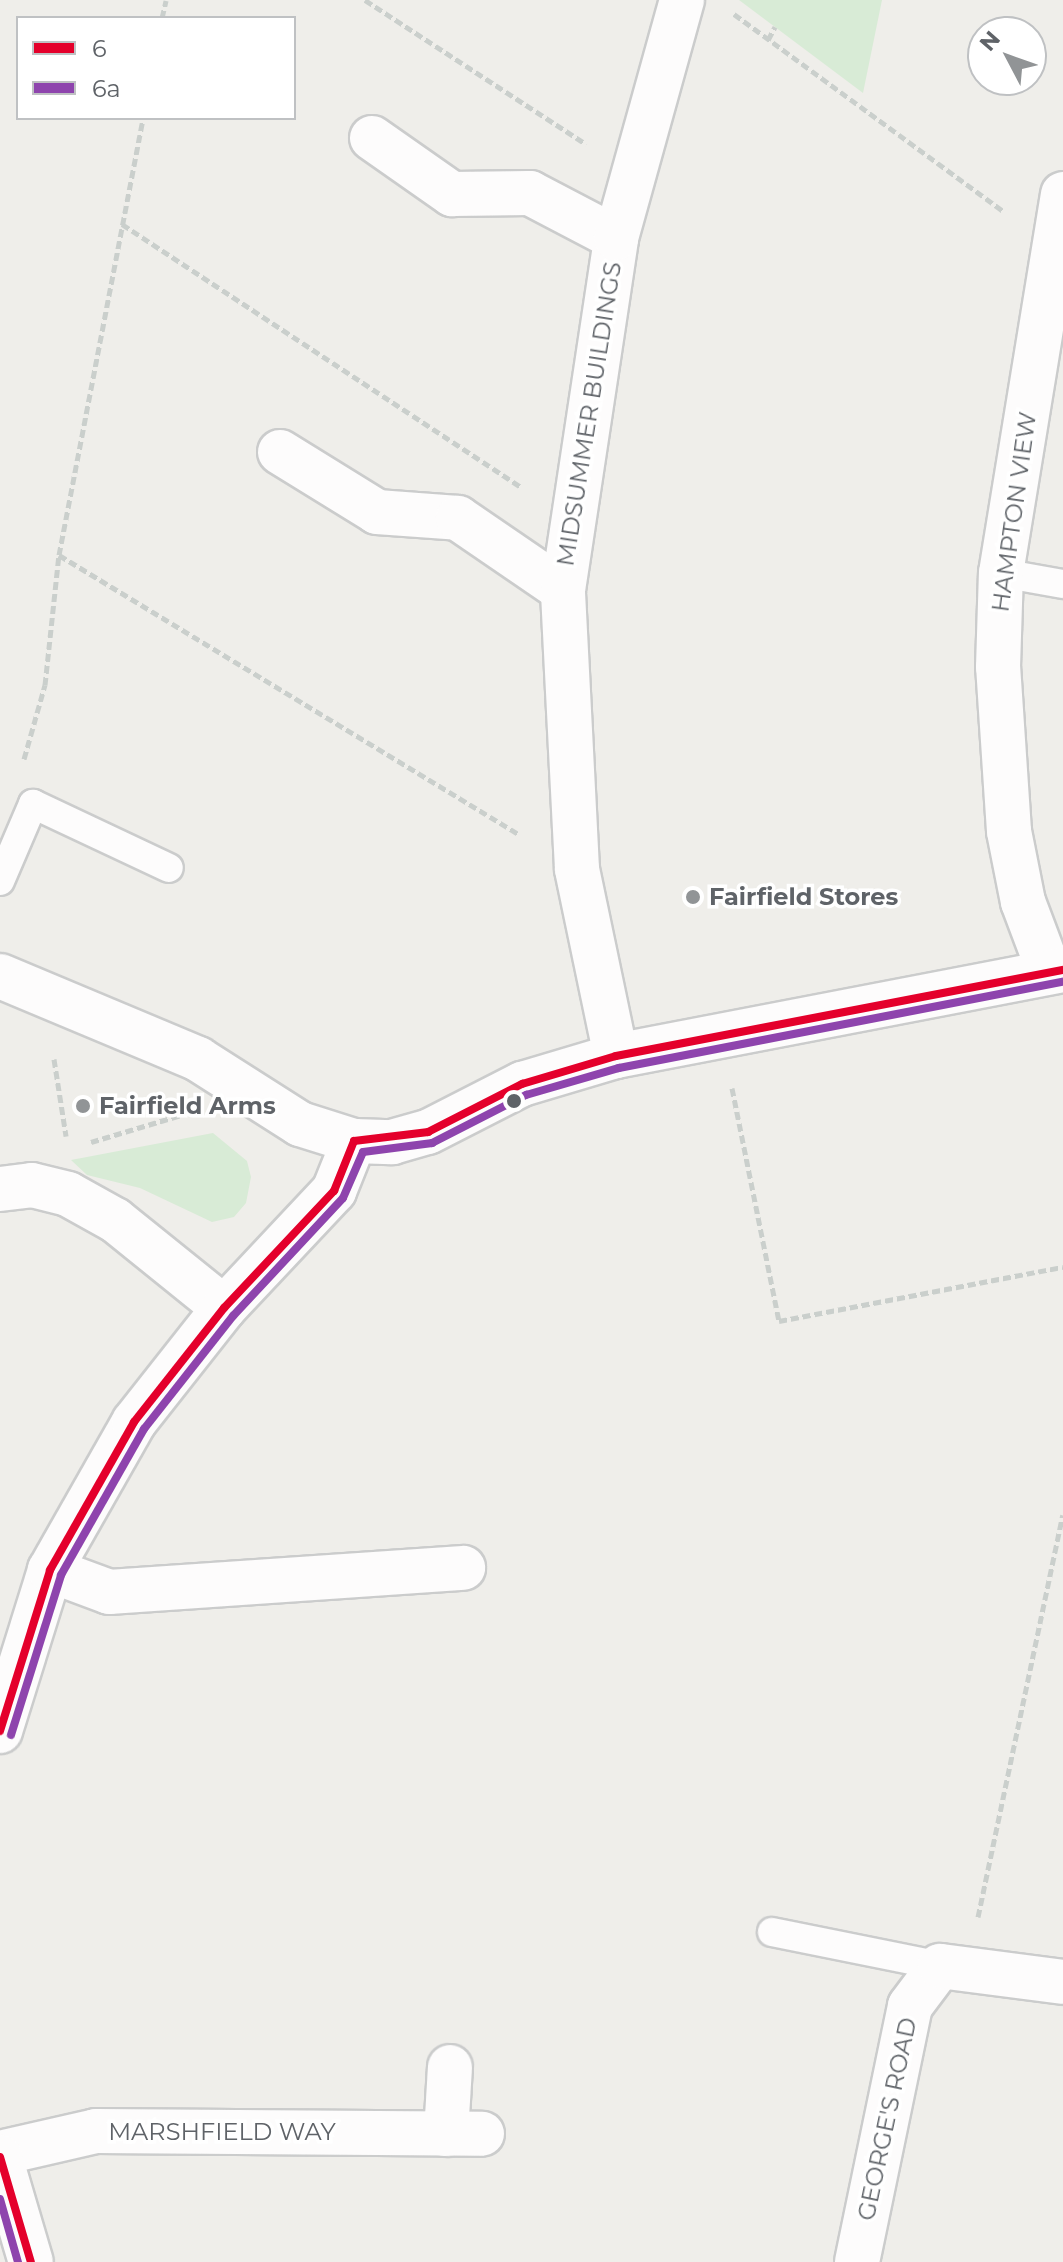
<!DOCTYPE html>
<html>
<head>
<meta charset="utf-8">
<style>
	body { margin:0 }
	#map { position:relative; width:1063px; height:2262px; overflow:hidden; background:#efeeea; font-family:Montserrat,sans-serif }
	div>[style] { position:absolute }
	.green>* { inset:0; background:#d8ebd6 }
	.path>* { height:5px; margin-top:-2.5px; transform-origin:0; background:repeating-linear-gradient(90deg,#cacfcc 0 8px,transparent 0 12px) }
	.roads { filter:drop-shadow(2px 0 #cbcccc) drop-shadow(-2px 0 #cbcccc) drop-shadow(0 2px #cbcccc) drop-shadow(0 -2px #cbcccc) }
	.service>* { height:28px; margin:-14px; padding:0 14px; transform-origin:14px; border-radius:14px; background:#fdfcfc }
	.minor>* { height:44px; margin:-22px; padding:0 22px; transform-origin:22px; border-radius:22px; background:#fdfcfc }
	.bus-1>* { height:8px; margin:-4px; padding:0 4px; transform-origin:4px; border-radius:4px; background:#e4002b }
	.bus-2>* { height:8px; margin:-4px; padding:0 4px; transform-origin:4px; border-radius:4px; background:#8e44ad }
	.dots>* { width:22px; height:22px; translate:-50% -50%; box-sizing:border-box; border:4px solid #fff; border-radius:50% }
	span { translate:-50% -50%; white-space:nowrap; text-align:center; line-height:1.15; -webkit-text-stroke:7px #fff; paint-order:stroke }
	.street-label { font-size:24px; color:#5f6368 }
	.poi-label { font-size:24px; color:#5f6368; font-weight:700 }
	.left { translate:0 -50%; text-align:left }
	.legend { position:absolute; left:16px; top:16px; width:280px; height:104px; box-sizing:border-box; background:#fff; border:2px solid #bfc1c3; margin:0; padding:10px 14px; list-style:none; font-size:24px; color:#5f6368 }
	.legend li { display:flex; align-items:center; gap:16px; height:40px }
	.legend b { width:40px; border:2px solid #bfc1c3 }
	.north { position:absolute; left:967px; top:16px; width:80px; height:80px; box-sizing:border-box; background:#fff; border:2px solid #bfc1c3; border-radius:50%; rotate:311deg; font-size:22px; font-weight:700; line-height:32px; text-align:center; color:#5f6368 }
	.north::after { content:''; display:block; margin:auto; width:28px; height:36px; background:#919496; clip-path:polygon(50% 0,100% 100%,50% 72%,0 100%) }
</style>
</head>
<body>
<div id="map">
	<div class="green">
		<div style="clip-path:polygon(739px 0,882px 0,863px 93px)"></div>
		<div style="clip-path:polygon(213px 1133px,247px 1161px,251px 1177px,246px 1203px,234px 1217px,212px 1222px,140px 1188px,87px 1175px,71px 1160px)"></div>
	</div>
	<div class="path">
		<div style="left:365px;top:0;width:264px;rotate:33.1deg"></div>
		<div style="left:734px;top:14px;width:333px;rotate:36.2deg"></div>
		<div style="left:162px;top:18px;width:18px;rotate:-77deg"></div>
		<div style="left:768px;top:40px;width:15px;rotate:-62deg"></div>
		<div style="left:122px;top:224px;width:479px;rotate:33.4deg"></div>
		<div style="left:59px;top:555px;width:539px;rotate:31.27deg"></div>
		<div style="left:24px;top:759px;width:77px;rotate:-74.2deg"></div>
		<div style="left:45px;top:685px;width:131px;rotate:-83.9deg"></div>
		<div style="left:59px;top:555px;width:445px;rotate:-79.1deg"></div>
		<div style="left:54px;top:1059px;width:78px;rotate:81.1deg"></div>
		<div style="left:732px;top:1088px;width:238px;rotate:78.6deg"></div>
		<div style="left:779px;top:1321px;width:289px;rotate:-10.8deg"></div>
		<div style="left:91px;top:1142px;width:94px;rotate:-16.7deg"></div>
		<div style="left:978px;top:1917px;width:411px;rotate:-78.1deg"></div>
	</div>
	<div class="roads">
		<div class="service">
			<div style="left:1001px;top:573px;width:63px;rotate:10.1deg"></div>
			<div style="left:0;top:881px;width:84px;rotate:-66.8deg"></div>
			<div style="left:33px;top:804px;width:150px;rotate:25.2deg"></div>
			<div style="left:772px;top:1932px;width:171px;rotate:11.4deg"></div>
		</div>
		<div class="minor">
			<div style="left:372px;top:138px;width:98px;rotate:35deg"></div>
			<div style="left:452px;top:194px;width:78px;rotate:-0.7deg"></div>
			<div style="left:530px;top:193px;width:97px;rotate:27.6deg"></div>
			<div style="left:280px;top:452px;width:114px;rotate:31.7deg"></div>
			<div style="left:377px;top:512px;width:81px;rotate:4.2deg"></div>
			<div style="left:458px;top:518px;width:127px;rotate:34.4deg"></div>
			<div style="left:1049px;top:971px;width:74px;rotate:-110.6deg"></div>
			<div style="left:1023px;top:902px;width:72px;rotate:-101.2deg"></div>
			<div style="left:1009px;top:831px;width:164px;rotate:-93.8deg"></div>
			<div style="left:998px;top:667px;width:94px;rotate:-88.2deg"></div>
			<div style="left:1001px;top:573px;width:384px;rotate:-80.7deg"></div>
			<div style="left:0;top:976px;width:215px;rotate:22.7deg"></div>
			<div style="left:198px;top:1059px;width:121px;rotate:32.5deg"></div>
			<div style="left:300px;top:1124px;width:57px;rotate:17.5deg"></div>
			<div style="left:354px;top:1141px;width:38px;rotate:2deg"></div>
			<div style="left:392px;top:1142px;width:37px;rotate:-16deg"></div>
			<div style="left:428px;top:1132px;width:106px;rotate:-27.1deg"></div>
			<div style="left:522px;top:1084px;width:98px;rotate:-16.6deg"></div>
			<div style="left:616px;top:1056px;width:455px;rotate:-10.9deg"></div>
			<div style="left:616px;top:1056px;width:191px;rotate:-101.8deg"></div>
			<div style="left:577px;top:869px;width:279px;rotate:-92.9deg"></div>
			<div style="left:563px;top:590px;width:356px;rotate:-81.4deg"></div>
			<div style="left:616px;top:238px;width:247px;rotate:-74.5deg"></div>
			<div style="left:0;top:1189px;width:32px;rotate:-7deg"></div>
			<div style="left:32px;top:1185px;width:37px;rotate:14deg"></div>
			<div style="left:68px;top:1194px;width:54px;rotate:29deg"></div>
			<div style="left:115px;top:1220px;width:140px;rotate:38.9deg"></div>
			<div style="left:50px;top:1570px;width:63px;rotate:20.4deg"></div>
			<div style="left:109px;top:1592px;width:355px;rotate:-3.9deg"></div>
			<div style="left:0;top:1731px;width:169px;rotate:-72.7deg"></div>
			<div style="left:50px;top:1570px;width:170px;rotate:-60.4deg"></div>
			<div style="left:134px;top:1422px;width:145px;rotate:-51.7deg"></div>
			<div style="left:224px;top:1308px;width:161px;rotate:-46.8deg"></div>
			<div style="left:334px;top:1191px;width:54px;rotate:-68.2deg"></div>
			<div style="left:446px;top:2134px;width:67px;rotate:-86.6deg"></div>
			<div style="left:0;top:2153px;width:98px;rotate:-12.9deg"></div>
			<div style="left:96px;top:2131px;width:386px;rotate:0.4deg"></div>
			<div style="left:0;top:2157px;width:109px;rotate:73.6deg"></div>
			<div style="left:857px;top:2262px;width:261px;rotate:-78.3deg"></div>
			<div style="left:910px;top:2006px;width:50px;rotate:-53.1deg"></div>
			<div style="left:940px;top:1966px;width:124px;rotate:7.4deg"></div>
		</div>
	</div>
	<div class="bus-1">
		<div style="left:0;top:1731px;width:169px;rotate:-72.7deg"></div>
		<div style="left:50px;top:1570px;width:170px;rotate:-60.4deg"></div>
		<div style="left:134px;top:1422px;width:145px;rotate:-51.7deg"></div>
		<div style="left:224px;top:1308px;width:161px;rotate:-46.8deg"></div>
		<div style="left:334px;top:1191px;width:54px;rotate:-68.2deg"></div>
		<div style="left:354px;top:1141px;width:75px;rotate:-6.9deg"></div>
		<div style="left:428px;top:1132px;width:106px;rotate:-27.1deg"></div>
		<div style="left:522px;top:1084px;width:98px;rotate:-16.6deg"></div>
		<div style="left:616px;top:1056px;width:455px;rotate:-10.9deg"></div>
		<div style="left:0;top:2157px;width:109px;rotate:73.6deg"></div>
	</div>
	<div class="bus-2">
		<div style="left:11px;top:1735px;width:168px;rotate:-72.6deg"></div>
		<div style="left:61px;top:1575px;width:168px;rotate:-60.4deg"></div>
		<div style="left:144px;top:1429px;width:144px;rotate:-51.8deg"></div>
		<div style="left:233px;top:1316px;width:161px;rotate:-47deg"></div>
		<div style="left:343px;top:1198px;width:50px;rotate:-66.5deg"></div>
		<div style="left:363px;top:1152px;width:70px;rotate:-7.4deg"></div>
		<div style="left:432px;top:1143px;width:106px;rotate:-27.1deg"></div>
		<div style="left:526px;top:1095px;width:97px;rotate:-16.2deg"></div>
		<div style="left:619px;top:1068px;width:452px;rotate:-11deg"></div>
		<div style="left:0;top:2199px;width:66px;rotate:74.1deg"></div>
	</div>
	<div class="dots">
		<div style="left:693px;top:897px;background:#919496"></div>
		<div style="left:514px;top:1101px;background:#5f6368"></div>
		<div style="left:83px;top:1106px;background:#919496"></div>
	</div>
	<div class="street-label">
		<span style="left:589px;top:414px;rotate:-81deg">MIDSUMMER BUILDINGS</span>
		<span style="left:1014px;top:512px;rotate:-82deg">HAMPTON VIEW</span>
		<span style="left:887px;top:2119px;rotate:-78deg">GEORGE'S ROAD</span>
		<span style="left:222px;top:2132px">MARSHFIELD WAY</span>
	</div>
	<div class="poi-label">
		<span class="left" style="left:709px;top:897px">Fairfield Stores</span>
		<span class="left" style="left:99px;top:1106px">Fairfield Arms</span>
	</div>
	<ul class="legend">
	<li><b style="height:10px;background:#e4002b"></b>6</li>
	<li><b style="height:10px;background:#8e44ad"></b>6a</li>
	</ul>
	<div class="north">N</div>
</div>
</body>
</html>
